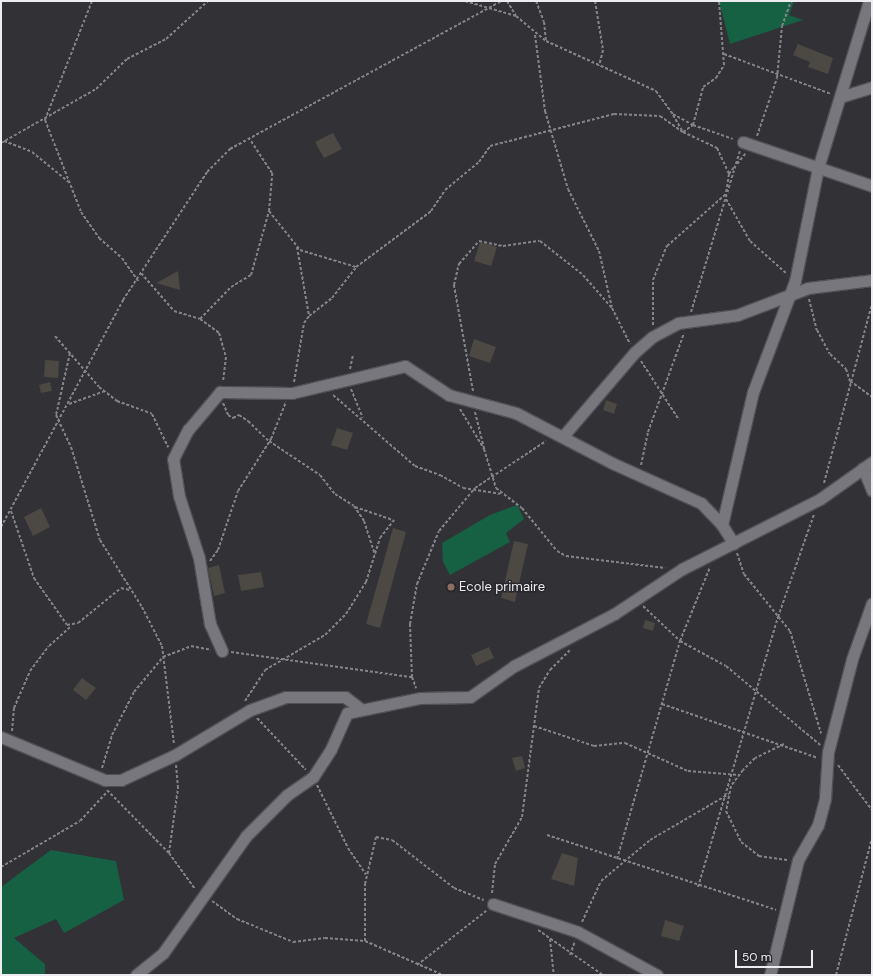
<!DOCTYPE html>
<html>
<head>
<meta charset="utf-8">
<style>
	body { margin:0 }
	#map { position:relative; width:873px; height:976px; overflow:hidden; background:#313136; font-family:"DM Sans",sans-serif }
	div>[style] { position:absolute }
	.green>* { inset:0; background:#166043 }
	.building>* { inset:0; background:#4c4843 }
	.path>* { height:2px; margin-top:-1px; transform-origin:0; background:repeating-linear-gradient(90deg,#858589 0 3px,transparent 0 5px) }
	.roads { filter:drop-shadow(1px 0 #505055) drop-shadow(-1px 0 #505055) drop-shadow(0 1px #505055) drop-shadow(0 -1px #505055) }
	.minor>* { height:11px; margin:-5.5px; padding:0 5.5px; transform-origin:5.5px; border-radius:5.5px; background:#78777e }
	.dots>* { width:11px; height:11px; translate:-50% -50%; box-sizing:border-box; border:2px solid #27272c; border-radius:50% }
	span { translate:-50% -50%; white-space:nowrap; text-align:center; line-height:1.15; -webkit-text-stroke:3px #27272c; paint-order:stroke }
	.poi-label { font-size:13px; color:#ededf1 }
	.left { translate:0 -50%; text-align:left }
	.frame { position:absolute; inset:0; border:2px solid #ededf1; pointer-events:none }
	.scale { position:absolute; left:735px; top:950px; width:78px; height:18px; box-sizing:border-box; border:2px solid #ededf1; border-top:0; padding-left:5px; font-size:12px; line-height:14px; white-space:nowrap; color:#ededf1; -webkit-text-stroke:3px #27272c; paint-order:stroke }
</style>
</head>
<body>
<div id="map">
	<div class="green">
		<div style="clip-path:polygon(719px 1px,794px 1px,789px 15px,803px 20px,730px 44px)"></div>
		<div style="clip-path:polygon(517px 505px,524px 519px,506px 533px,510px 542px,450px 575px,443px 562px,442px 543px,490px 515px)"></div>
		<div style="clip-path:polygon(51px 850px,116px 861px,124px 900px,64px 933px,56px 919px,14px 938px,45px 964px,45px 975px,1px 975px,1px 887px)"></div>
	</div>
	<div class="building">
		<div style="clip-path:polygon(798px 44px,833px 58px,828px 74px,808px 67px,810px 62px,793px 55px)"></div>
		<div style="clip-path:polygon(333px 133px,342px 149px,324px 158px,315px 142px)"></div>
		<div style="clip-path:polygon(480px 242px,497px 247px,491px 266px,474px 261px)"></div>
		<div style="clip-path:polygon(178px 271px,180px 290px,156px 283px)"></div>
		<div style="clip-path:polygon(474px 339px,496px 347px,490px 363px,469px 356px)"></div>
		<div style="clip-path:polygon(45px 360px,59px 361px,58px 378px,44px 377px)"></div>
		<div style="clip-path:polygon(50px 382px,52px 391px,41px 393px,39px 385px)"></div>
		<div style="clip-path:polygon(606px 400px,617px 404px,614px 414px,603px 410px)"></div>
		<div style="clip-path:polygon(337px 428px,353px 433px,347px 450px,331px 445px)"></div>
		<div style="clip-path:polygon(41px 508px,50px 527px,33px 536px,24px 517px)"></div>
		<div style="clip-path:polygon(393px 528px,406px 532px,380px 628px,366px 624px)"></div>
		<div style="clip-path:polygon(514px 541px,528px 544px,515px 602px,501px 598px)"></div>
		<div style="clip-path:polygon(219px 565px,225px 593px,214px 596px,208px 568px)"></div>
		<div style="clip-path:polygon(261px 572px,264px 587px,241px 591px,238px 575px)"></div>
		<div style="clip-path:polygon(645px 620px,655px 623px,653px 631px,643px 628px)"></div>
		<div style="clip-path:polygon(489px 647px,494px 658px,476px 666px,471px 655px)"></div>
		<div style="clip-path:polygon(82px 678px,96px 688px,86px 700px,73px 690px)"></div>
		<div style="clip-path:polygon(522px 756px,525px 768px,516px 771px,512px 758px)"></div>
		<div style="clip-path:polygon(562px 853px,578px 858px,574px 886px,551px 879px)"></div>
		<div style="clip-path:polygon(665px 920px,684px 926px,679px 941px,661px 936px)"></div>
	</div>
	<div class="path">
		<div style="left:92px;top:1px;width:128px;rotate:111.6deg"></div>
		<div style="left:45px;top:120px;width:99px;rotate:68.6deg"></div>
		<div style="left:81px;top:212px;width:32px;rotate:55deg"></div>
		<div style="left:99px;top:238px;width:30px;rotate:41deg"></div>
		<div style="left:122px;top:258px;width:29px;rotate:55deg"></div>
		<div style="left:465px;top:1px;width:53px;rotate:16.4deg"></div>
		<div style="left:516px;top:16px;width:39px;rotate:40deg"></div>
		<div style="left:546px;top:41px;width:121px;rotate:24.4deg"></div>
		<div style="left:656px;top:91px;width:29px;rotate:54deg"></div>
		<div style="left:673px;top:114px;width:23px;rotate:29deg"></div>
		<div style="left:693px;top:125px;width:42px;rotate:19.3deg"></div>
		<div style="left:507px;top:1px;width:17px;rotate:59deg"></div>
		<div style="left:536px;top:1px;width:22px;rotate:69deg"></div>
		<div style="left:544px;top:22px;width:18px;rotate:84deg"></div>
		<div style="left:595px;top:1px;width:50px;rotate:80.7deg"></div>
		<div style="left:603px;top:50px;width:16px;rotate:104deg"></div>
		<div style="left:535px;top:35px;width:77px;rotate:82.5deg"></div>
		<div style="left:545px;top:111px;width:81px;rotate:73.6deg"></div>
		<div style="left:568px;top:189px;width:69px;rotate:63.4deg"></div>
		<div style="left:599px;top:251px;width:58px;rotate:77.2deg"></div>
		<div style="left:612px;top:308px;width:40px;rotate:63.4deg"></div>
		<div style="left:724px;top:54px;width:114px;rotate:20.5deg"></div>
		<div style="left:673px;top:115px;width:20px;rotate:60deg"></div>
		<div style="left:683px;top:132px;width:38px;rotate:25deg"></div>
		<div style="left:717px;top:148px;width:29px;rotate:65deg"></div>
		<div style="left:729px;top:174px;width:19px;rotate:99deg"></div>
		<div style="left:757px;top:136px;width:61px;rotate:-71deg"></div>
		<div style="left:777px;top:78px;width:52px;rotate:-84.5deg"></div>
		<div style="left:782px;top:26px;width:27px;rotate:-70deg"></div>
		<div style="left:4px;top:141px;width:30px;rotate:21deg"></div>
		<div style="left:32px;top:152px;width:49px;rotate:39.2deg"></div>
		<div style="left:1px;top:143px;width:109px;rotate:-29.6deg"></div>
		<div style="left:96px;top:89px;width:43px;rotate:-44.1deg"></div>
		<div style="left:127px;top:59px;width:44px;rotate:-27.1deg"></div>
		<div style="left:166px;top:39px;width:57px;rotate:-42.1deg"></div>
		<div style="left:737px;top:164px;width:14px;rotate:-51deg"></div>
		<div style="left:729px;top:174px;width:9px;rotate:-54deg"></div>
		<div style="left:726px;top:199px;width:48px;rotate:60.3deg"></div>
		<div style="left:750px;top:241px;width:50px;rotate:41.7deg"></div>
		<div style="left:269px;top:211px;width:50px;rotate:51.5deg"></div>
		<div style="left:300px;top:250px;width:59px;rotate:16.9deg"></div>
		<div style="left:297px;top:247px;width:70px;rotate:80.1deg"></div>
		<div style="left:141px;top:273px;width:50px;rotate:49deg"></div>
		<div style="left:174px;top:311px;width:27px;rotate:17deg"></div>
		<div style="left:200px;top:319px;width:24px;rotate:36deg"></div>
		<div style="left:219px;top:333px;width:25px;rotate:74deg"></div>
		<div style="left:226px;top:357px;width:24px;rotate:97deg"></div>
		<div style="left:809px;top:299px;width:32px;rotate:76deg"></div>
		<div style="left:817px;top:330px;width:27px;rotate:62deg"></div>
		<div style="left:830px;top:354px;width:22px;rotate:43deg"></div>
		<div style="left:846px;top:369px;width:13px;rotate:72deg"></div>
		<div style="left:850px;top:381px;width:27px;rotate:36deg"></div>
		<div style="left:691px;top:312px;width:168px;rotate:-73.1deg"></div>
		<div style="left:200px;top:319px;width:45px;rotate:-45.9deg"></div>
		<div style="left:231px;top:287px;width:23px;rotate:-31deg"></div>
		<div style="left:251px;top:275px;width:66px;rotate:-74.3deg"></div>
		<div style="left:269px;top:211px;width:38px;rotate:-85deg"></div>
		<div style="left:272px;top:173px;width:42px;rotate:-123.3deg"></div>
		<div style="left:653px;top:325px;width:45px;rotate:-90deg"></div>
		<div style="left:653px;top:280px;width:37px;rotate:-68deg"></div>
		<div style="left:667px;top:246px;width:79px;rotate:-41.4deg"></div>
		<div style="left:55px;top:336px;width:67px;rotate:49.2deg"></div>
		<div style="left:99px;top:387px;width:23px;rotate:38deg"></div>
		<div style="left:117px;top:401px;width:37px;rotate:20deg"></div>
		<div style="left:152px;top:414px;width:37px;rotate:64deg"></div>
		<div style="left:70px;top:353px;width:64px;rotate:102.7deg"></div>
		<div style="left:56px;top:415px;width:35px;rotate:65deg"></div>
		<div style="left:71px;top:447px;width:97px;rotate:72.7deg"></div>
		<div style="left:100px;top:540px;width:79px;rotate:57.9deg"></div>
		<div style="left:142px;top:607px;width:44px;rotate:62.9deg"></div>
		<div style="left:162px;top:646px;width:99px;rotate:83deg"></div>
		<div style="left:641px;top:361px;width:70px;rotate:57.2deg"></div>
		<div style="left:350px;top:369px;width:14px;rotate:-78deg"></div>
		<div style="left:294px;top:382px;width:60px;rotate:-80.4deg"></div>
		<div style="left:304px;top:323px;width:9px;rotate:-54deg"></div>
		<div style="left:309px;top:316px;width:29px;rotate:-38deg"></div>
		<div style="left:332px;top:298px;width:39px;rotate:-52deg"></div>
		<div style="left:356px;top:267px;width:94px;rotate:-36.7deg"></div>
		<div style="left:431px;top:211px;width:25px;rotate:-56deg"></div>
		<div style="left:445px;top:190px;width:44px;rotate:-39.5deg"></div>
		<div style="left:479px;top:162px;width:19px;rotate:-55deg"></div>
		<div style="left:490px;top:146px;width:128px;rotate:-14.5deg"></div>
		<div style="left:614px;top:114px;width:46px;rotate:2.5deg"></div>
		<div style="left:660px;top:116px;width:28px;rotate:35deg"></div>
		<div style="left:683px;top:132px;width:12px;rotate:-35deg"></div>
		<div style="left:693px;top:125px;width:39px;rotate:-75deg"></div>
		<div style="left:703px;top:87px;width:16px;rotate:-35deg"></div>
		<div style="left:716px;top:78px;width:15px;rotate:-58deg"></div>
		<div style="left:724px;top:65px;width:64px;rotate:-94.5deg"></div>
		<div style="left:351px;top:389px;width:31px;rotate:68deg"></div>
		<div style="left:473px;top:391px;width:108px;rotate:-100.2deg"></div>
		<div style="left:454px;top:285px;width:22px;rotate:-77deg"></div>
		<div style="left:459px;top:264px;width:30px;rotate:-49deg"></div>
		<div style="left:479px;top:241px;width:25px;rotate:12deg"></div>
		<div style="left:503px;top:246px;width:37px;rotate:-8deg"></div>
		<div style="left:540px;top:241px;width:55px;rotate:38.3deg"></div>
		<div style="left:583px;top:275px;width:43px;rotate:48.8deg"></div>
		<div style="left:333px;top:395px;width:108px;rotate:40.9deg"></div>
		<div style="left:415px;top:466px;width:27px;rotate:20deg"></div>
		<div style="left:440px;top:475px;width:26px;rotate:29deg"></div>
		<div style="left:463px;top:488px;width:39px;rotate:9deg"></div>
		<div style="left:223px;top:403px;width:13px;rotate:67deg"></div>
		<div style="left:228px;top:415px;width:6px;rotate:31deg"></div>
		<div style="left:233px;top:418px;width:7px;rotate:-27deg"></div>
		<div style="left:239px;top:415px;width:11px;rotate:34deg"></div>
		<div style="left:248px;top:421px;width:29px;rotate:44deg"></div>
		<div style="left:269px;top:441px;width:61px;rotate:33.7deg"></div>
		<div style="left:320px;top:475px;width:24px;rotate:52deg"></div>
		<div style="left:335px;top:494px;width:22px;rotate:32deg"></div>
		<div style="left:354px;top:506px;width:18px;rotate:56deg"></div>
		<div style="left:364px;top:521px;width:35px;rotate:72deg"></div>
		<div style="left:69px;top:404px;width:37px;rotate:-20deg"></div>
		<div style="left:460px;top:409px;width:47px;rotate:59deg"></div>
		<div style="left:484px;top:449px;width:41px;rotate:72.9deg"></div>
		<div style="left:496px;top:488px;width:33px;rotate:38deg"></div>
		<div style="left:522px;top:508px;width:55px;rotate:50.9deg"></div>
		<div style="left:557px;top:551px;width:10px;rotate:29deg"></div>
		<div style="left:566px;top:556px;width:100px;rotate:6.9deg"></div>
		<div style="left:475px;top:412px;width:38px;rotate:76deg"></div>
		<div style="left:641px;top:465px;width:34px;rotate:-78deg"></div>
		<div style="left:648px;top:432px;width:105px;rotate:-70deg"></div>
		<div style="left:824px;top:483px;width:185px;rotate:-75deg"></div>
		<div style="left:355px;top:507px;width:40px;rotate:18.9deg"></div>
		<div style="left:11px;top:511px;width:71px;rotate:71.1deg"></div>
		<div style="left:34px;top:578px;width:57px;rotate:54.9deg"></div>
		<div style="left:67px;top:625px;width:11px;rotate:-10deg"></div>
		<div style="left:78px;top:623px;width:55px;rotate:-39.1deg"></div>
		<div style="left:121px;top:588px;width:9px;rotate:13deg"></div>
		<div style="left:1px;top:527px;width:258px;rotate:-61.7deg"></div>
		<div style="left:123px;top:300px;width:153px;rotate:-56.7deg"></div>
		<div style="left:207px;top:172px;width:33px;rotate:-45deg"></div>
		<div style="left:230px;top:149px;width:309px;rotate:-28.6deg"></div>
		<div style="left:737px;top:553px;width:22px;rotate:72deg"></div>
		<div style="left:744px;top:574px;width:73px;rotate:51.1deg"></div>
		<div style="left:790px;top:631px;width:107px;rotate:73.1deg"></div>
		<div style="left:210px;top:561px;width:14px;rotate:-54deg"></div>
		<div style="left:218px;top:550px;width:62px;rotate:-71.3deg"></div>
		<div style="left:238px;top:491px;width:62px;rotate:-57.6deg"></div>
		<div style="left:271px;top:439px;width:40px;rotate:-68deg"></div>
		<div style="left:643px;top:606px;width:51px;rotate:43.4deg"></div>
		<div style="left:680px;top:641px;width:52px;rotate:28.5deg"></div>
		<div style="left:726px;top:666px;width:123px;rotate:40deg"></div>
		<div style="left:231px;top:652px;width:183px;rotate:7.9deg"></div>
		<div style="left:412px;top:677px;width:12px;rotate:70deg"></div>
		<div style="left:412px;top:677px;width:53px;rotate:-92.2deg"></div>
		<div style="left:410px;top:624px;width:41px;rotate:-80.1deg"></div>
		<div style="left:417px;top:584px;width:57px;rotate:-67.5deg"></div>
		<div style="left:439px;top:531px;width:56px;rotate:-50.1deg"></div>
		<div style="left:475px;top:488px;width:85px;rotate:-33.5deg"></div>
		<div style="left:245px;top:701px;width:37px;rotate:-57deg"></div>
		<div style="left:265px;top:670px;width:69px;rotate:-30.3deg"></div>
		<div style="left:325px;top:635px;width:30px;rotate:-45deg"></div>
		<div style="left:346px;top:614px;width:38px;rotate:-58deg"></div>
		<div style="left:366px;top:582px;width:46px;rotate:-72.3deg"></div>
		<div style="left:380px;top:538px;width:23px;rotate:-52deg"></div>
		<div style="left:662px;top:704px;width:165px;rotate:19.1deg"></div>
		<div style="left:257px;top:718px;width:71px;rotate:46.7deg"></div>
		<div style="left:534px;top:726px;width:63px;rotate:18.4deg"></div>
		<div style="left:594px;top:746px;width:31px;rotate:-6deg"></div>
		<div style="left:625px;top:743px;width:69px;rotate:24deg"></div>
		<div style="left:688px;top:771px;width:51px;rotate:4.5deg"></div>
		<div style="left:12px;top:731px;width:23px;rotate:-85deg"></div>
		<div style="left:14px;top:708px;width:40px;rotate:-66.6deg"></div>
		<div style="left:30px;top:671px;width:31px;rotate:-53deg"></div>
		<div style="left:49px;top:646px;width:30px;rotate:-42deg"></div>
		<div style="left:784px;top:744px;width:32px;rotate:154deg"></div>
		<div style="left:755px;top:758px;width:17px;rotate:135deg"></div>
		<div style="left:743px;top:770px;width:20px;rotate:127deg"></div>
		<div style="left:731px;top:786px;width:25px;rotate:101deg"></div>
		<div style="left:726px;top:811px;width:34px;rotate:64deg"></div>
		<div style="left:741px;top:842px;width:23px;rotate:38deg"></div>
		<div style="left:759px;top:856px;width:30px;rotate:8deg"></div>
		<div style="left:838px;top:765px;width:56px;rotate:52.9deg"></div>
		<div style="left:102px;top:768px;width:34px;rotate:-73deg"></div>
		<div style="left:112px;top:735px;width:48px;rotate:-62.9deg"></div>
		<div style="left:134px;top:692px;width:45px;rotate:-50.4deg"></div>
		<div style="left:163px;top:657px;width:30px;rotate:-21deg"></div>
		<div style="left:191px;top:646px;width:20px;rotate:11deg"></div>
		<div style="left:317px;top:785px;width:70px;rotate:63.8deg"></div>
		<div style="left:348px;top:848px;width:32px;rotate:56deg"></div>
		<div style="left:107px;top:790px;width:88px;rotate:45.5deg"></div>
		<div style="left:169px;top:853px;width:44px;rotate:54.2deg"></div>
		<div style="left:547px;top:835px;width:241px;rotate:18.1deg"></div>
		<div style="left:169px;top:853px;width:66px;rotate:-82.1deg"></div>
		<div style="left:178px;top:788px;width:23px;rotate:-95deg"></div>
		<div style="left:617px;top:859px;width:227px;rotate:-73.9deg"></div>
		<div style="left:680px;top:641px;width:80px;rotate:-67.9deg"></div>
		<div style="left:1px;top:867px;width:91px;rotate:-30.2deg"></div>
		<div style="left:80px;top:821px;width:41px;rotate:-47deg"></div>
		<div style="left:698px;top:887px;width:282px;rotate:-73.5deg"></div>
		<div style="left:778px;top:617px;width:109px;rotate:-70.7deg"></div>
		<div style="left:492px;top:893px;width:29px;rotate:-84deg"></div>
		<div style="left:495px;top:864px;width:54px;rotate:-60.1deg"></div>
		<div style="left:522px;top:817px;width:130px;rotate:-82.5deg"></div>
		<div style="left:539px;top:688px;width:21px;rotate:-59deg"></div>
		<div style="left:550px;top:670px;width:28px;rotate:-45deg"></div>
		<div style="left:212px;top:901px;width:31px;rotate:36deg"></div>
		<div style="left:237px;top:919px;width:61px;rotate:22.3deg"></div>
		<div style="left:293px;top:942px;width:32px;rotate:-7deg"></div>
		<div style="left:325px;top:938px;width:40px;rotate:4.3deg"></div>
		<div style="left:365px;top:941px;width:85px;rotate:23.6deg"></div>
		<div style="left:582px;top:922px;width:45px;rotate:-65.1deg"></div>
		<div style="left:601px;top:881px;width:64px;rotate:-39.9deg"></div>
		<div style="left:650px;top:840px;width:91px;rotate:-30.2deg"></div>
		<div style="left:538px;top:930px;width:79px;rotate:34.7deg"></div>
		<div style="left:550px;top:939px;width:36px;rotate:84deg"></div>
		<div style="left:365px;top:941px;width:57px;rotate:-90deg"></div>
		<div style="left:365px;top:884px;width:48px;rotate:-76.8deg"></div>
		<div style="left:376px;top:837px;width:16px;rotate:11deg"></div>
		<div style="left:392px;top:840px;width:78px;rotate:37.7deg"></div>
		<div style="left:454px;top:888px;width:32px;rotate:22deg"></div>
		<div style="left:570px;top:955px;width:15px;rotate:-70deg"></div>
		<div style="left:417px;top:965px;width:88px;rotate:-38deg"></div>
		<div style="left:836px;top:975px;width:142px;rotate:-75.3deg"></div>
	</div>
	<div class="roads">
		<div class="minor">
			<div style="left:840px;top:97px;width:34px;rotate:-17deg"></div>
			<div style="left:743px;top:142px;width:136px;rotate:18.8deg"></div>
			<div style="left:564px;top:435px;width:109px;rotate:-49.5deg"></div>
			<div style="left:635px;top:352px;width:23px;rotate:-41deg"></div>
			<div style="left:652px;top:337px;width:30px;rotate:-28deg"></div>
			<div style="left:678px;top:323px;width:60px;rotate:-7.7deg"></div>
			<div style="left:737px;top:315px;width:76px;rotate:-20.8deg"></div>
			<div style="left:808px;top:288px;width:64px;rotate:-7.1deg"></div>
			<div style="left:863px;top:468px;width:24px;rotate:68deg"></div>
			<div style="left:722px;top:525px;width:137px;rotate:-76.9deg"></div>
			<div style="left:753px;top:392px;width:119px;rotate:-69.3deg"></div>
			<div style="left:795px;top:281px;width:115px;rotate:-78.5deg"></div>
			<div style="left:818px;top:168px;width:175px;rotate:-73deg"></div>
			<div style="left:222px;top:651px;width:30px;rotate:-114deg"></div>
			<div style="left:210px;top:624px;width:67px;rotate:-99.5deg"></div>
			<div style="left:199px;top:558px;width:65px;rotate:-107.9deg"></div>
			<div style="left:179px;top:496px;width:37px;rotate:-99deg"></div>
			<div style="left:173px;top:459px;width:33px;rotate:-63deg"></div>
			<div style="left:188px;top:430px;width:50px;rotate:-49.9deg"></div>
			<div style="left:220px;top:392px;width:72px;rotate:0.8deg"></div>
			<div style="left:292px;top:393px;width:116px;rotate:-13.4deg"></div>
			<div style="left:405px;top:366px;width:53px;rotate:33.4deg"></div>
			<div style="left:449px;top:395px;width:69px;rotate:15deg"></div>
			<div style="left:516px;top:413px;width:108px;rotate:27.5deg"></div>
			<div style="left:612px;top:463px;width:98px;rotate:24.2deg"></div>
			<div style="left:701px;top:503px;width:30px;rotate:46deg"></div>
			<div style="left:722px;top:525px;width:22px;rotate:58deg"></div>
			<div style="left:1px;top:737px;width:113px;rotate:22.5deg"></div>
			<div style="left:105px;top:780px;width:16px"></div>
			<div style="left:121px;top:780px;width:60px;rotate:-24.8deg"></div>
			<div style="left:175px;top:755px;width:87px;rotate:-31deg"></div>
			<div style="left:250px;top:710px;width:38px;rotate:-20deg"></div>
			<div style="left:286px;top:697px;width:59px"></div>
			<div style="left:345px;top:697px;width:20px;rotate:37deg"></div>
			<div style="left:493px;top:904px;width:89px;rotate:18.2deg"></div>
			<div style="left:578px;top:932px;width:90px;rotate:28.6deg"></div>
			<div style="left:136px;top:975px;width:35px;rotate:-39deg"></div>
			<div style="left:163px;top:953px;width:143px;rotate:-54.6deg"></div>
			<div style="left:246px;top:836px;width:58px;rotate:-45deg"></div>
			<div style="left:287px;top:795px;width:32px;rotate:-35deg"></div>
			<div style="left:313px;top:777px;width:33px;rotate:-57deg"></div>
			<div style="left:331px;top:749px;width:39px;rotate:-66deg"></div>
			<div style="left:347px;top:713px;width:75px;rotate:-11.6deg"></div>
			<div style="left:420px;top:698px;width:50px;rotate:-1.1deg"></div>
			<div style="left:470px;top:697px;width:54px;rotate:-35.2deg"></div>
			<div style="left:514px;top:666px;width:113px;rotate:-27.5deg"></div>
			<div style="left:614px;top:614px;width:82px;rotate:-33.5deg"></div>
			<div style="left:682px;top:569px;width:155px;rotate:-26.9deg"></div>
			<div style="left:820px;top:499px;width:64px;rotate:-35.4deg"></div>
			<div style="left:770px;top:975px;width:118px;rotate:-76.3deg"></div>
			<div style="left:798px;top:860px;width:40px;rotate:-60.3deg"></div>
			<div style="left:818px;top:825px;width:28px;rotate:-75deg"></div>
			<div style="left:825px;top:798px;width:46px;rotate:-86.3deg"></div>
			<div style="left:828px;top:752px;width:96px;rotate:-75.5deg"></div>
			<div style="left:852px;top:659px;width:59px;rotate:-70.3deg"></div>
		</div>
	</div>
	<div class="dots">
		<div style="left:451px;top:587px;background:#8d6e63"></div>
	</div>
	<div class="poi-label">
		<span class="left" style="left:459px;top:587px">Ecole primaire</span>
	</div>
	<div class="frame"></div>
	<div class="scale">50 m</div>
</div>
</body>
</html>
